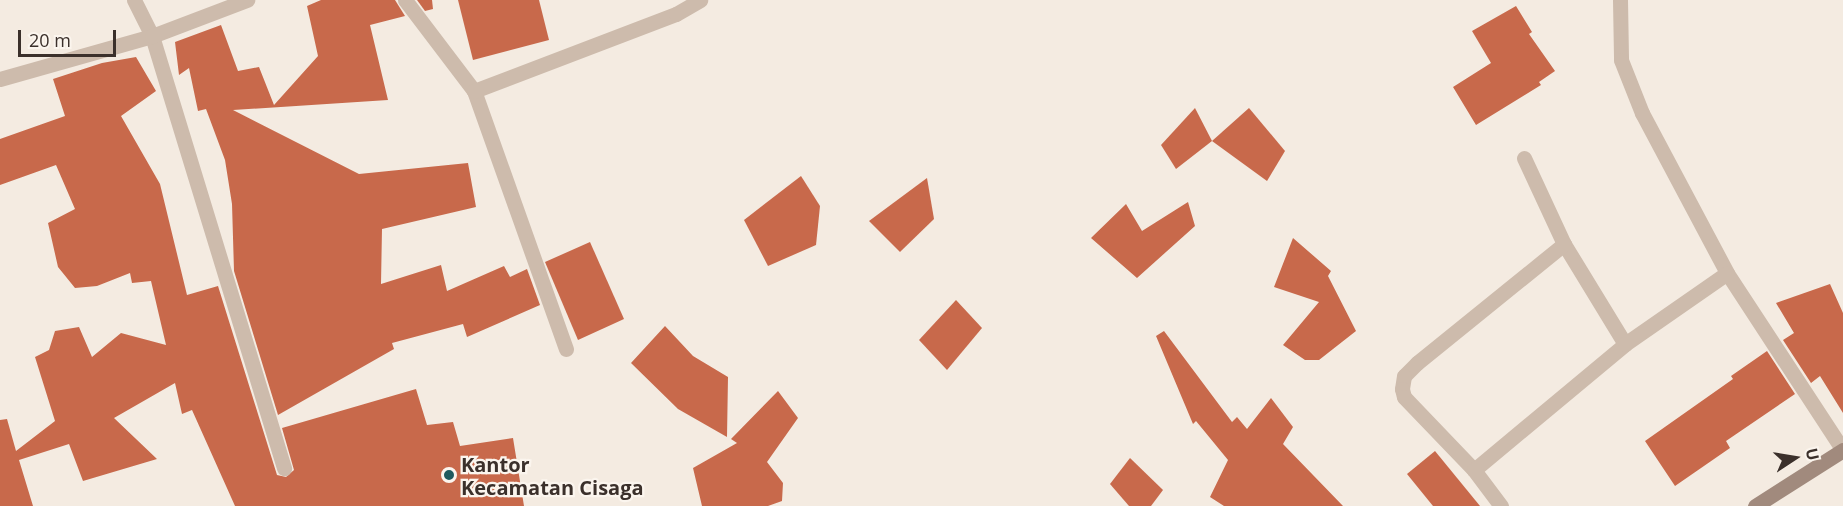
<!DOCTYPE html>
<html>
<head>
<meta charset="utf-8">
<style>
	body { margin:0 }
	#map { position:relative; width:1843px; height:506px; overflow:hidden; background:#f4ebe1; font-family:"Open Sans",sans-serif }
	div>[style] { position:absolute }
	.building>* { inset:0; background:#c8694b }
	.minor>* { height:15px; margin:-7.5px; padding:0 7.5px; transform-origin:7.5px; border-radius:7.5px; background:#cdbbac }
	.secondary>* { height:15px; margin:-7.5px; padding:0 7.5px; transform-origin:7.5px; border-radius:7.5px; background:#a18a7d }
	.dots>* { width:16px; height:16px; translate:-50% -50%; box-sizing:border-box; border:3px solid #fbf5ee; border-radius:50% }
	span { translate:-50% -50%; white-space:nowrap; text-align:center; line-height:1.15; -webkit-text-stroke:4.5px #fbf5ee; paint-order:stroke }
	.poi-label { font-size:20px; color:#3b302b; font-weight:700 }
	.left { translate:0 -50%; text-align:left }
	.north { position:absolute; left:1765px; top:428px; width:60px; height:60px; -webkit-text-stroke:4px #fbf5ee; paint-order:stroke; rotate:78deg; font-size:16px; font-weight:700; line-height:24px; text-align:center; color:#3b302b }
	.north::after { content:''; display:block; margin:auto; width:21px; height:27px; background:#3b302b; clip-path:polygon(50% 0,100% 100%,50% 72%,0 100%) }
	.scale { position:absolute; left:18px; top:30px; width:98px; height:27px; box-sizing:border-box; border:3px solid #3b302b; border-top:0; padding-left:8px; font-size:18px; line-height:21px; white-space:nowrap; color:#3b302b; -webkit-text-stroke:4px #fbf5ee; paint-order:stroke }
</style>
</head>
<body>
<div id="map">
	<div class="building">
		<div style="clip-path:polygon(321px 0,395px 0,405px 16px,370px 25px,388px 100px,233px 110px,359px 174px,468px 163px,476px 207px,382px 229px,381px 284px,441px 265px,447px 291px,504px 266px,510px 277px,527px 269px,540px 305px,467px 337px,463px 324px,392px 343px,394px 349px,278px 415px,234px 271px,232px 204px,225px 160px,206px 109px,198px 111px,189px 68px,179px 75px,175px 42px,221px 25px,238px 71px,259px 67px,274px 105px,318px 56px,307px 6px)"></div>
		<div style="clip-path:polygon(417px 0,432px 0,433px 9px,425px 11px)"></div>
		<div style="clip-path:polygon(458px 0,539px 0,549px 40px,473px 60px)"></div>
		<div style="clip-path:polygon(1516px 6px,1532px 32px,1529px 34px,1555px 71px,1539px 82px,1541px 85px,1476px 125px,1453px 87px,1491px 63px,1472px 31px)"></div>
		<div style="clip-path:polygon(136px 57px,156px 91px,121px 116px,160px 184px,187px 295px,218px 286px,277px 475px,286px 477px,294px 470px,282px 428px,416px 389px,427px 425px,453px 422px,460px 446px,513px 438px,524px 506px,235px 506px,192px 410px,182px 414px,175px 383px,114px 418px,157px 459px,83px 481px,69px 444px,19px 460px,33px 506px,0 506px,0 420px,7px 419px,16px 451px,55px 421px,35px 357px,49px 350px,55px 331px,79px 327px,92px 357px,121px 333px,166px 345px,151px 281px,132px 283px,130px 273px,97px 286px,75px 288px,58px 267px,48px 223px,75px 209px,56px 165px,0 185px,0 139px,65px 116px,53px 79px,102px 63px)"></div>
		<div style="clip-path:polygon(1195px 108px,1212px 141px,1176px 169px,1161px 145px)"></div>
		<div style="clip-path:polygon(1249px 108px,1285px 151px,1267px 181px,1212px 141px)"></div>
		<div style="clip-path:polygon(801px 176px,820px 206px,816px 245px,768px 266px,744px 220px)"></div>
		<div style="clip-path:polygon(927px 178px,934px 219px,900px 252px,869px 221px)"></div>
		<div style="clip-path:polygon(1188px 202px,1195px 226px,1137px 278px,1091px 238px,1126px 204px,1142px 231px)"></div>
		<div style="clip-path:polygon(1293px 238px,1331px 271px,1328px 276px,1356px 331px,1319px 360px,1305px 360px,1283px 345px,1319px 302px,1274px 287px)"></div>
		<div style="clip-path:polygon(590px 242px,624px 319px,578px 340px,545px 262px)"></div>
		<div style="clip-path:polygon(1830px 284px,1843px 313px,1843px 413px,1820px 376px,1811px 383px,1783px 340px,1794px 333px,1776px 303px)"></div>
		<div style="clip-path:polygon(956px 300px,982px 328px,947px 370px,919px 340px)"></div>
		<div style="clip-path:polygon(665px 326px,693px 356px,728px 377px,727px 437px,678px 409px,631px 363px)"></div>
		<div style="clip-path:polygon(1164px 331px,1232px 422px,1237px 417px,1247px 429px,1271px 398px,1293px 427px,1283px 444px,1343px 506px,1224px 506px,1210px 497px,1228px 460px,1196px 421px,1193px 424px,1156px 336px)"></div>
		<div style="clip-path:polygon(1767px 351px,1795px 394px,1726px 441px,1730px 448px,1675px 486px,1645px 441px,1733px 379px,1731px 376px)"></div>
		<div style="clip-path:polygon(778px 391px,798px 418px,767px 462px,783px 483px,782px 501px,768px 506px,702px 506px,693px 468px,737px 443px,731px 439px)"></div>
		<div style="clip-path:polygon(1435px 451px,1480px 506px,1433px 506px,1407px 474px)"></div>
		<div style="clip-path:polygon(1130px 458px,1163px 490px,1151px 506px,1129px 506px,1110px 484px)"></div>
	</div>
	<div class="minor">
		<div style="left:134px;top:0;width:40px;rotate:63.4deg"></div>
		<div style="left:152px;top:36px;width:452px;rotate:73deg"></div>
		<div style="left:405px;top:0;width:114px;rotate:52.8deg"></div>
		<div style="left:1620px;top:0;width:60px;rotate:89deg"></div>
		<div style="left:1621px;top:60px;width:57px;rotate:68.4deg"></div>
		<div style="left:1642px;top:113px;width:181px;rotate:62deg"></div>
		<div style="left:1727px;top:273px;width:212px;rotate:56.8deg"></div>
		<div style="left:0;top:79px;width:158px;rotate:-15.8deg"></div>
		<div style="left:152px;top:36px;width:102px;rotate:-20.8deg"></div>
		<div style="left:1524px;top:158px;width:95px;rotate:65.1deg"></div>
		<div style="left:1625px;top:344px;width:117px;rotate:-121.4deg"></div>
		<div style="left:1564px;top:244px;width:189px;rotate:141deg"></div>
		<div style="left:1417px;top:363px;width:18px;rotate:135deg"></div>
		<div style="left:1404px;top:376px;width:13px;rotate:99deg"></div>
		<div style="left:1402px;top:389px;width:8px;rotate:76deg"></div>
		<div style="left:1404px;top:397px;width:101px;rotate:46.2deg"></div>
		<div style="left:1474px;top:470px;width:197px;rotate:-39.8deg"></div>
		<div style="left:1625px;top:344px;width:124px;rotate:-34.8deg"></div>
		<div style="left:566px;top:349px;width:274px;rotate:-109.6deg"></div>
		<div style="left:474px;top:91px;width:216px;rotate:-20.9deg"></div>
		<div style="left:676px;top:14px;width:28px;rotate:-30deg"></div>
		<div style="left:1474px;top:470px;width:45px;rotate:53.1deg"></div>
	</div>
	<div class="secondary">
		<div style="left:1755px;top:506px;width:104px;rotate:-32.5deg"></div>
	</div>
	<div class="dots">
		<div style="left:449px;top:475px;background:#1f5a5e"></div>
	</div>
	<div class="poi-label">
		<span class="left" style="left:461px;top:476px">Kantor<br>Kecamatan Cisaga</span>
	</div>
	<div class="north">U</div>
	<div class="scale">20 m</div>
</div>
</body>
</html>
